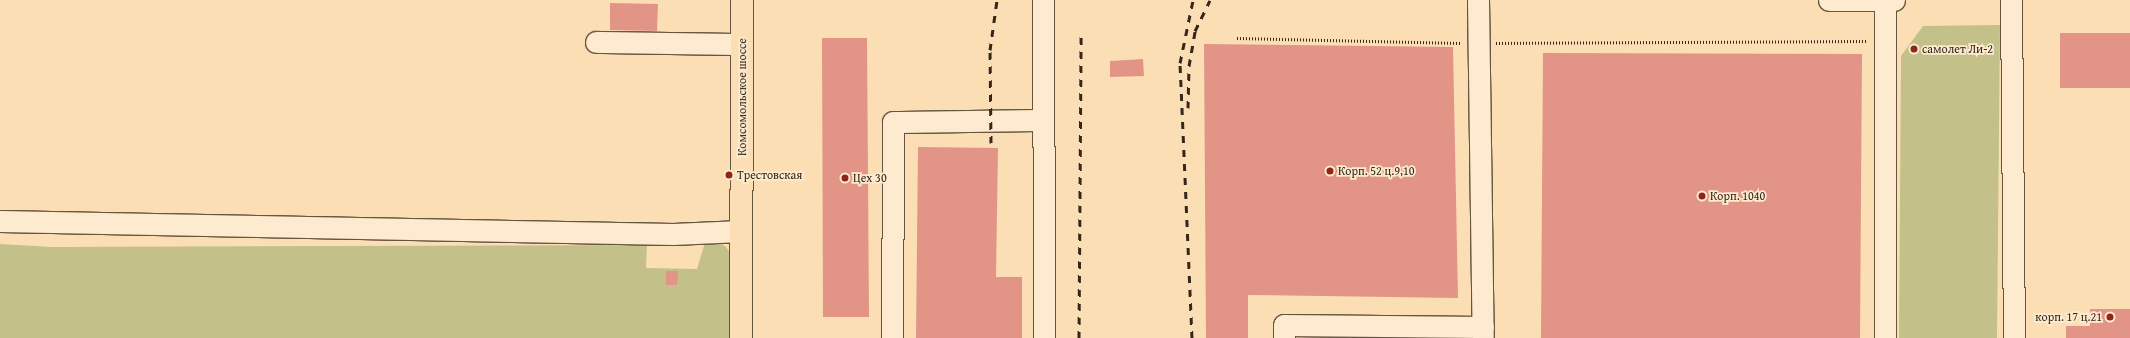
<!DOCTYPE html>
<html>
<head>
<meta charset="utf-8">
<style>
	body { margin:0 }
	#map { position:relative; width:2130px; height:338px; overflow:hidden; background:#fcdeb5; font-family:"Gentium Book Plus",serif }
	div>[style] { position:absolute }
	.green>* { inset:0; background:#c3c08a }
	.building>* { inset:0; background:#e29586 }
	.path>* { height:2.5px; margin-top:-1.25px; transform-origin:0; background:repeating-linear-gradient(90deg,#35271b 0 1px,transparent 0 3px) }
	.roads { filter:drop-shadow(1px 0 #675542) drop-shadow(-1px 0 #675542) drop-shadow(0 1px #675542) drop-shadow(0 -1px #675542) }
	.minor>* { height:21px; margin:-10.5px; padding:0 10.5px; transform-origin:10.5px; border-radius:10.5px; background:#fdeacf }
	.major>* { height:22px; margin:-11px; padding:0 11px; transform-origin:11px; border-radius:11px; background:#fcdeb5 }
	.rail>* { height:3px; margin-top:-1.5px; transform-origin:0; background:repeating-linear-gradient(90deg,#35271b 0 7px,transparent 0 14px) }
	.dots>* { width:11px; height:11px; translate:-50% -50%; box-sizing:border-box; border:2px solid #fdeacf; border-radius:50% }
	span { translate:-50% -50%; white-space:nowrap; text-align:center; line-height:1.15; -webkit-text-stroke:3.5px #fdeacf; paint-order:stroke }
	.poi-label { font-size:12px; color:#35271b }
	.left { translate:0 -50%; text-align:left }
	.right { translate:-100% -50%; text-align:right }
	.street-label { font-size:12px; color:#35271b }
</style>
</head>
<body>
<div id="map">
	<div class="green">
		<div style="clip-path:polygon(2000px 25px,1997px 338px,1899px 338px,1901px 56px,1923px 26px)"></div>
		<div style="clip-path:polygon(706px 239px,718px 241px,726px 247px,732px 256px,732px 338px,0 338px,0 244px,52px 247px,647px 245px,646px 268px,697px 269px)"></div>
	</div>
	<div class="building">
		<div style="clip-path:polygon(610px 3px,658px 4px,657px 31px,610px 30px)"></div>
		<div style="clip-path:polygon(2060px 33px,2130px 33px,2130px 88px,2060px 88px)"></div>
		<div style="clip-path:polygon(822px 38px,867px 38px,869px 317px,823px 317px)"></div>
		<div style="clip-path:polygon(1204px 44px,1453px 47px,1458px 298px,1248px 295px,1248px 338px,1206px 338px)"></div>
		<div style="clip-path:polygon(1543px 53px,1862px 54px,1860px 338px,1541px 338px)"></div>
		<div style="clip-path:polygon(1143px 59px,1144px 76px,1110px 77px,1110px 61px)"></div>
		<div style="clip-path:polygon(918px 147px,998px 148px,996px 277px,1022px 277px,1022px 338px,916px 338px)"></div>
		<div style="clip-path:polygon(666px 271px,678px 271px,677px 285px,666px 285px)"></div>
		<div style="clip-path:polygon(2090px 309px,2130px 309px,2130px 338px,2066px 338px,2066px 326px,2090px 326px)"></div>
	</div>
	<div class="path">
		<div style="left:1237px;top:38px;width:224px;rotate:1.3deg"></div>
		<div style="left:1496px;top:43px;width:371px;rotate:-0.3deg"></div>
	</div>
	<div class="roads">
		<div class="minor">
			<div style="left:1043px;top:0;width:338px;rotate:89.8deg"></div>
			<div style="left:1478px;top:0;width:338px;rotate:89.2deg"></div>
			<div style="left:1829px;top:0;width:65px"></div>
			<div style="left:2011px;top:0;width:338px;rotate:89.5deg"></div>
			<div style="left:596px;top:42px;width:146px;rotate:0.8deg"></div>
			<div style="left:0;top:221px;width:673px;rotate:1.11deg"></div>
			<div style="left:673px;top:234px;width:68px;rotate:-2.5deg"></div>
			<div style="left:892px;top:338px;width:216px;rotate:-89.7deg"></div>
			<div style="left:893px;top:122px;width:150px;rotate:-0.8deg"></div>
			<div style="left:1284px;top:338px;width:13px;rotate:-90deg"></div>
			<div style="left:1284px;top:325px;width:199px;rotate:0.6deg"></div>
			<div style="left:1885px;top:338px;width:338px;rotate:-90deg"></div>
		</div>
		<div class="major">
			<div style="left:741px;top:338px;width:338px;rotate:-89.8deg"></div>
		</div>
	</div>
	<div class="rail">
		<div style="left:1188px;top:108px;width:42px;rotate:-88.6deg"></div>
		<div style="left:1189px;top:66px;width:36px;rotate:-80deg"></div>
		<div style="left:1195px;top:31px;width:34px;rotate:-64deg"></div>
		<div style="left:991px;top:143px;width:93px;rotate:-90.6deg"></div>
		<div style="left:990px;top:50px;width:50px;rotate:-82deg"></div>
		<div style="left:1079px;top:338px;width:304px;rotate:-89.6deg"></div>
		<div style="left:1192px;top:338px;width:275px;rotate:-92.5deg"></div>
		<div style="left:1180px;top:63px;width:64px;rotate:-78.3deg"></div>
	</div>
	<div class="dots">
		<div style="left:1914px;top:49px;background:#8f2418"></div>
		<div style="left:1330px;top:171px;background:#8f2418"></div>
		<div style="left:729px;top:175px;background:#8f2418"></div>
		<div style="left:845px;top:178px;background:#8f2418"></div>
		<div style="left:1702px;top:196px;background:#8f2418"></div>
		<div style="left:2110px;top:317px;background:#8f2418"></div>
	</div>
	<div class="poi-label">
		<span class="left" style="left:1922px;top:49px">самолет Ли-2</span>
		<span class="left" style="left:1338px;top:171px">Корп. 52 ц.9,10</span>
		<span class="left" style="left:737px;top:175px">Трестовская</span>
		<span class="left" style="left:853px;top:178px">Цех 30</span>
		<span class="left" style="left:1710px;top:196px">Корп. 1040</span>
		<span class="right" style="left:2102px;top:317px">корп. 17 ц.21</span>
	</div>
	<div class="street-label">
		<span style="left:742px;top:97px;rotate:-90deg">Комсомольское шоссе</span>
	</div>
</div>
</body>
</html>
